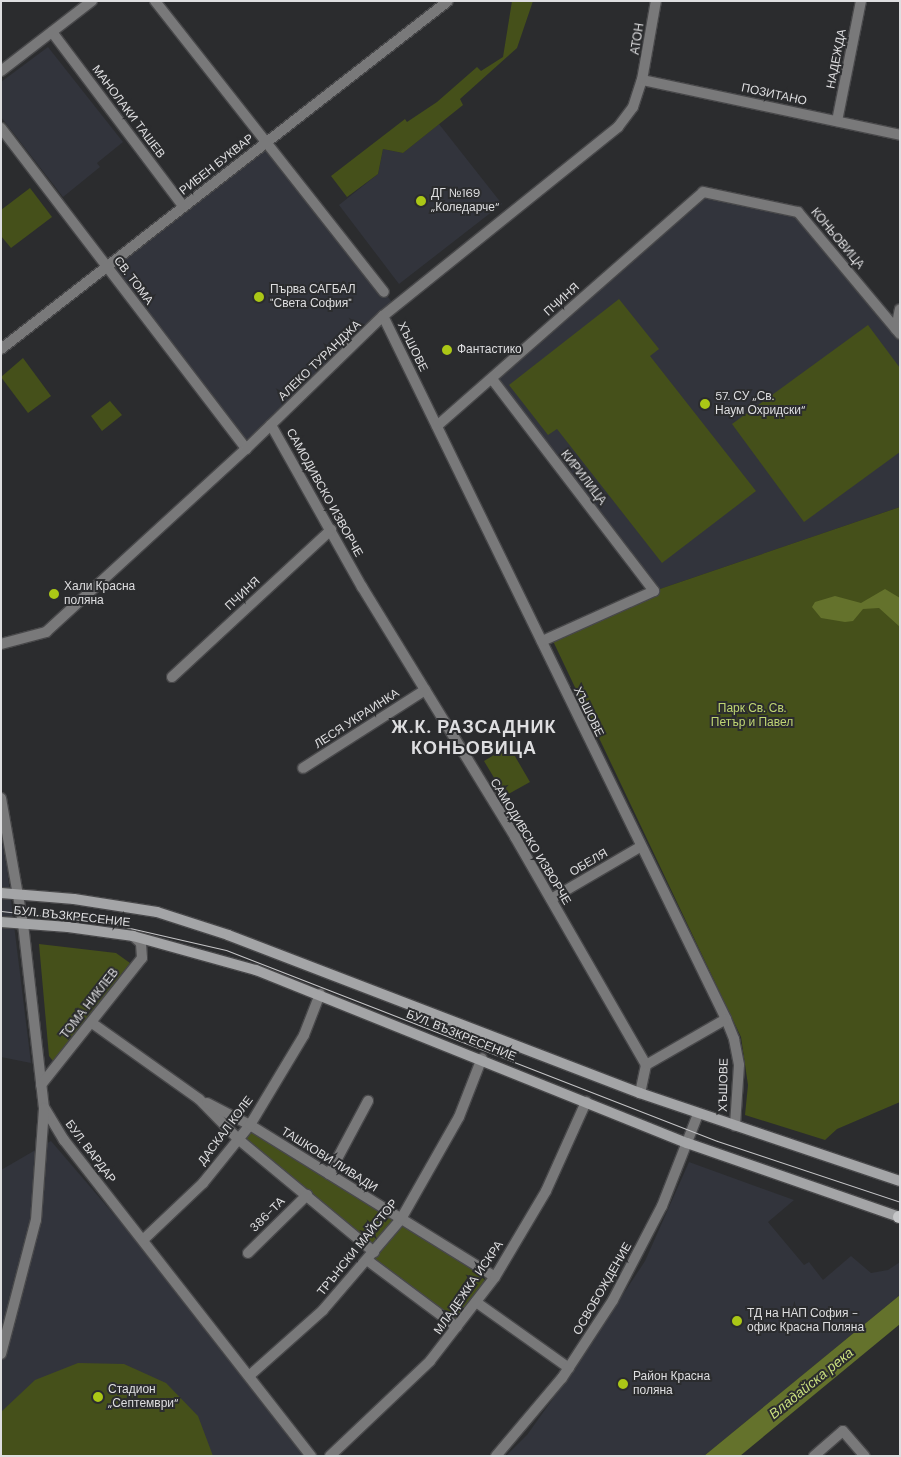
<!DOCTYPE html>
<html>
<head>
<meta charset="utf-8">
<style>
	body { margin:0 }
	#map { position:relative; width:901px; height:1457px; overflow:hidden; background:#2b2c2e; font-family:"DM Sans",sans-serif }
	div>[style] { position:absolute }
	.built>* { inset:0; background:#32343c }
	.green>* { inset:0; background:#45501a }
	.water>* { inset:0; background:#64722c }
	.roads { filter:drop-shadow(1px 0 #48484a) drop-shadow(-1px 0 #48484a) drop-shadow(0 1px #48484a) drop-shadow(0 -1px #48484a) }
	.minor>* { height:10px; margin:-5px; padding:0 5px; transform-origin:5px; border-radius:5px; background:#79797a }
	.tertiary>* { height:10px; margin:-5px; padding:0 5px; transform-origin:5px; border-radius:5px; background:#79797a }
	.secondary>* { height:10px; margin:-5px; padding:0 5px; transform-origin:5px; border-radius:5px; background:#a4a5a7 }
	.primary>* { height:12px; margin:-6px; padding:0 6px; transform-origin:6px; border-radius:6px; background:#c6c7c9 }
	.tram>* { height:1px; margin:-0.5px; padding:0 0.5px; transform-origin:0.5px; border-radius:0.5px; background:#c5c5c7 }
	.dots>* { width:14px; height:14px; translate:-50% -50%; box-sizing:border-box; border:2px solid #2b2c2e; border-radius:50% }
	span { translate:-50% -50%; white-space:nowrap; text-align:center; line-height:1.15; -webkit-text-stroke:4px #2b2c2e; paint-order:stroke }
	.street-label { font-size:12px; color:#dedee0 }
	.poi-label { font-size:12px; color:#dedee0 }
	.left { translate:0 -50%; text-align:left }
	.park-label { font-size:12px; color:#bfd573 }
	.water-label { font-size:14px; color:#c9df7d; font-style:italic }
	.district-label { font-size:18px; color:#dedee0; font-weight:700; letter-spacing:1px }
	.frame { position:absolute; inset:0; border:2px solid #dedee0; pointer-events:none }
</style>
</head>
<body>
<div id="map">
	<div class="built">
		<div style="clip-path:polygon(48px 47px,123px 142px,97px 163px,100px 167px,63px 197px,1px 117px,1px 82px)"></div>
		<div style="clip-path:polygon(439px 124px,502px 204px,399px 284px,339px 205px,378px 174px,383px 149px,403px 153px)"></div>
		<div style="clip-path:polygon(268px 142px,395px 306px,246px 449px,107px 267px)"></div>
		<div style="clip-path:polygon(703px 192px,798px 212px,900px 334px,900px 507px,654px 591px,492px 380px)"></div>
		<div style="clip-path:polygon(1px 834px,7px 868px,31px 1063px,1px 1057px)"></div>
		<div style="clip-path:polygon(51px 1141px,140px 1245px,305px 1456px,1px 1456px,1px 1170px)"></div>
		<div style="clip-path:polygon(689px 1162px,794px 1200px,768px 1222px,804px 1265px,809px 1262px,823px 1280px,851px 1256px,871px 1273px,888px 1270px,900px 1262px,900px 1295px,704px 1456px,506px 1456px,527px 1435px,572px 1372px,645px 1261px)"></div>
	</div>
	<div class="green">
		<div style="clip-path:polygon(512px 1px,533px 1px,517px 48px,460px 99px,463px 105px,403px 153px,383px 149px,378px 174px,347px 197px,331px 176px,405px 119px,407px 122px,437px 102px,477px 67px,481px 71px,503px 57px)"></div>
		<div style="clip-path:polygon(30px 188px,52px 217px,11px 248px,1px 236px,1px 210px)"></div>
		<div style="clip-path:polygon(619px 299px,659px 349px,650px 356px,756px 491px,662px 563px,557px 429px,548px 435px,509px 385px)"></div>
		<div style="clip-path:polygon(868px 325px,900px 368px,900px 452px,804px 522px,732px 424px)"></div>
		<div style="clip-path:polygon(23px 358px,51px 396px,28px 413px,1px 377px)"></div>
		<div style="clip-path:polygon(110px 401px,122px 415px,102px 431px,91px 416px)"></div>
		<div style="clip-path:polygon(900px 507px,900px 1102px,837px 1129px,825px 1140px,745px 1115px,748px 1085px,741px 1037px,553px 641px,658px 594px,654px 591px)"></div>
		<div style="clip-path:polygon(509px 746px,530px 782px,505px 796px,484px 761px)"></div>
		<div style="clip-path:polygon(39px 944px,116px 953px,130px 963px,53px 1061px,49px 1056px)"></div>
		<div style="clip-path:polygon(250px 1127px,399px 1220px,374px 1250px,240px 1139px)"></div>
		<div style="clip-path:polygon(401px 1219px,495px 1277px,457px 1327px,367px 1260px)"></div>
		<div style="clip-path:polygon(78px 1363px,124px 1364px,166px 1383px,198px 1416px,213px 1456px,1px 1456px,1px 1412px,35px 1380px)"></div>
	</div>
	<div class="water">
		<div style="clip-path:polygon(885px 589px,900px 598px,900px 627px,879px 608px,863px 609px,853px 621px,845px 622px,821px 618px,812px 607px,815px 602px,835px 596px,861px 603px)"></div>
		<div style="clip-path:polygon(900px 1295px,900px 1324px,740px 1456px,704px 1456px)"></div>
	</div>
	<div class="roads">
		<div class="minor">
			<div style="left:155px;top:1px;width:370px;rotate:51.8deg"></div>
			<div style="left:52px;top:32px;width:219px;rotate:53deg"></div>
			<div style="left:1px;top:71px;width:115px;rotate:-37.6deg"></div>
			<div style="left:642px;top:80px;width:264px;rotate:12deg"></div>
			<div style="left:837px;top:121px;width:122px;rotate:-78.7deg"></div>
			<div style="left:1px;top:128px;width:404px;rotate:52.6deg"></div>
			<div style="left:383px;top:316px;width:782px;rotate:63.99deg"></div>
			<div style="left:726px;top:1019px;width:22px;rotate:68deg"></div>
			<div style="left:734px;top:1039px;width:26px;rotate:79deg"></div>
			<div style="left:739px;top:1065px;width:61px;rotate:93.8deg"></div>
			<div style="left:896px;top:329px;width:20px;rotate:-79deg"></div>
			<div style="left:1px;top:349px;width:566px;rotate:-37.9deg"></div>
			<div style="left:492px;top:379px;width:267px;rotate:52.6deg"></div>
			<div style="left:654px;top:591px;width:123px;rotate:155.9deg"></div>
			<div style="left:271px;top:425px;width:186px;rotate:60.7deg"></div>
			<div style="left:362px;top:587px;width:293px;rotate:58.5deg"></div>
			<div style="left:515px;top:837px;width:263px;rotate:60.1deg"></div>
			<div style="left:646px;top:1065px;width:29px;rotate:102deg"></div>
			<div style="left:437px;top:426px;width:354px;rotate:-41.3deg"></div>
			<div style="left:703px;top:192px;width:97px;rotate:11.9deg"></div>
			<div style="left:798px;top:212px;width:159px;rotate:50.1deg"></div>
			<div style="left:1px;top:644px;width:47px;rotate:-14.9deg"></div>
			<div style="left:46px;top:632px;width:271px;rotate:-42.5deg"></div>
			<div style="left:246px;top:449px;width:191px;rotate:-44.2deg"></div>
			<div style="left:383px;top:316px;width:302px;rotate:-38.8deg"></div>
			<div style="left:618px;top:127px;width:25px;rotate:-53deg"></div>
			<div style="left:633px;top:107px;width:28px;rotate:-72deg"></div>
			<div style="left:642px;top:80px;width:80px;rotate:-80deg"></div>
			<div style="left:172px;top:677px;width:217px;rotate:-42.8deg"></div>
			<div style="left:303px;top:768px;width:145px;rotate:-32.6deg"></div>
			<div style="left:551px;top:899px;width:103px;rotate:-30.3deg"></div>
			<div style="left:23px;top:924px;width:184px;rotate:83.5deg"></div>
			<div style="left:44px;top:1107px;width:39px;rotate:59deg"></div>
			<div style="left:64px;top:1140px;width:401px;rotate:52deg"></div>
			<div style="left:92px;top:1023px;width:131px;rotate:35.4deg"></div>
			<div style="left:199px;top:1099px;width:56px;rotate:45.7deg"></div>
			<div style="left:238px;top:1139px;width:177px;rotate:39.7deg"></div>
			<div style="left:646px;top:1065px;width:92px;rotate:-29.9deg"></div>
			<div style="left:41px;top:1085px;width:162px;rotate:-51.5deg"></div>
			<div style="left:142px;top:958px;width:15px;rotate:-94deg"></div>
			<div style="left:141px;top:943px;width:11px;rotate:-139deg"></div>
			<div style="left:207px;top:1103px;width:48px;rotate:27.1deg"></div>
			<div style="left:250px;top:1125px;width:288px;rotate:31.8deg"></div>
			<div style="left:329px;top:1174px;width:83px;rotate:-61.9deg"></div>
			<div style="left:143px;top:1240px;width:83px;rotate:-43.5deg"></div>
			<div style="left:203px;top:1183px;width:75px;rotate:-51deg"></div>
			<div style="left:250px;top:1125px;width:105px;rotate:-59deg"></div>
			<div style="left:304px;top:1035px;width:44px;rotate:-68.7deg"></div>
			<div style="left:248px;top:1253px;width:83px;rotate:-44.5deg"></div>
			<div style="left:367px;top:1260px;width:112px;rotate:36.7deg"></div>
			<div style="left:476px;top:1302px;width:114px;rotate:35.4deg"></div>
			<div style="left:1px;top:1354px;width:138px;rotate:-75.4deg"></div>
			<div style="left:36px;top:1220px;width:112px;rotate:-85.9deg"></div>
			<div style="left:249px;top:1376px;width:99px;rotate:-41.7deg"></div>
			<div style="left:323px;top:1310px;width:120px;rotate:-49.4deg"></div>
			<div style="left:401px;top:1219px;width:117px;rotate:-60.4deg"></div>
			<div style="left:459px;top:1117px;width:63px;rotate:-68.7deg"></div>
			<div style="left:330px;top:1456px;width:138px;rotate:-43.5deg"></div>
			<div style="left:430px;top:1361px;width:106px;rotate:-52.3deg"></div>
			<div style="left:495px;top:1277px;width:100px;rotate:-59.3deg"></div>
			<div style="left:546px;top:1191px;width:98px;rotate:-65.8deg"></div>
			<div style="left:496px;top:1456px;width:102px;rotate:-49.8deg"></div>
			<div style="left:562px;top:1378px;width:93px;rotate:-56.8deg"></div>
			<div style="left:613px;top:1300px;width:106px;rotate:-62.5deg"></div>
			<div style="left:662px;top:1206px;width:99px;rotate:-68.6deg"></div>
			<div style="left:814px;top:1456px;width:38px;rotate:-41deg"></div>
			<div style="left:843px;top:1431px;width:33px;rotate:49deg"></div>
		</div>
		<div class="tertiary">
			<div style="left:1px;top:798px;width:128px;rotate:80.1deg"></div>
		</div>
		<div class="secondary">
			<div style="left:1px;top:893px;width:73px;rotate:4.7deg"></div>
			<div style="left:74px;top:899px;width:84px;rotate:8.9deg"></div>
			<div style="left:157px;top:912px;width:75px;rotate:17.9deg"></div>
			<div style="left:228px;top:935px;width:441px;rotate:21deg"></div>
			<div style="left:640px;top:1093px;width:274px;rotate:18.7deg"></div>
			<div style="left:1px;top:922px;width:67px;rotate:4.3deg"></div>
			<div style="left:68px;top:927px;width:66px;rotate:7.9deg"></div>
			<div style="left:133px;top:936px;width:128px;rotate:15.5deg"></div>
			<div style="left:256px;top:970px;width:464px;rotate:21.9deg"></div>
			<div style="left:687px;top:1143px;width:225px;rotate:19.2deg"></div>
		</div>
		<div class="primary">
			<div style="left:899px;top:1217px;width:1px"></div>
		</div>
	</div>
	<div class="tram">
		<div style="left:1px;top:911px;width:108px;rotate:6.4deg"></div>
		<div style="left:108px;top:923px;width:121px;rotate:12.9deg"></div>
		<div style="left:226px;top:950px;width:527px;rotate:21.26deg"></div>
		<div style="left:717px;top:1141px;width:193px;rotate:18.4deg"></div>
	</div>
	<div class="dots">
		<div style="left:421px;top:201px;background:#abc716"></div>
		<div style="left:259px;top:297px;background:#abc716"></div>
		<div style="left:447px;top:350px;background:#abc716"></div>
		<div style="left:705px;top:404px;background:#abc716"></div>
		<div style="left:54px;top:594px;background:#abc716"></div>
		<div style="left:737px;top:1321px;background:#abc716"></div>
		<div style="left:623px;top:1384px;background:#abc716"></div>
		<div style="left:98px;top:1397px;background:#abc716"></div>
	</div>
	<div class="street-label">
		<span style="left:638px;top:39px;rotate:-81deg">АТОН</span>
		<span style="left:837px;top:59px;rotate:-79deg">НАДЕЖДА</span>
		<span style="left:774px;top:95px;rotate:12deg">ПОЗИТАНО</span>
		<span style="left:128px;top:112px;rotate:53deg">МАНОЛАКИ ТАШЕВ</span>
		<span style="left:217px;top:165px;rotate:-38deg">РИБЕН БУКВАР</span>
		<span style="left:837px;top:239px;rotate:50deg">КОНЬОВИЦА</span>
		<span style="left:133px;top:281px;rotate:53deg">СВ. ТОМА</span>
		<span style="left:562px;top:300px;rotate:-42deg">ПЧИНЯ</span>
		<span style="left:412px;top:347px;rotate:64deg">ХЪШОВЕ</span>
		<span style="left:320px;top:361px;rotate:-44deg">АЛЕКО ТУРАНДЖА</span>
		<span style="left:583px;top:478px;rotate:52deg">КИРИЛИЦА</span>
		<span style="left:324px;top:493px;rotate:61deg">САМОДИВСКО ИЗВОРЧЕ</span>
		<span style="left:243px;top:594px;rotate:-43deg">ПЧИНЯ</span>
		<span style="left:588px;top:712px;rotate:64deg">ХЪШОВЕ</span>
		<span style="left:357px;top:719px;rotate:-33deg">ЛЕСЯ УКРАИНКА</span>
		<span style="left:530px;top:842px;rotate:59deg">САМОДИВСКО ИЗВОРЧЕ</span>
		<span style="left:589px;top:863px;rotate:-30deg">ОБЕЛЯ</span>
		<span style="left:72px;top:917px;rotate:6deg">БУЛ. ВЪЗКРЕСЕНИЕ</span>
		<span style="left:90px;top:1004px;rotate:-52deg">ТОМА НИКЛЕВ</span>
		<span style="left:461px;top:1036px;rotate:22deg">БУЛ. ВЪЗКРЕСЕНИЕ</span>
		<span style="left:724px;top:1085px;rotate:-89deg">ХЪШОВЕ</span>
		<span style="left:226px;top:1131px;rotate:-53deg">ДАСКАЛ КОЛЕ</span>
		<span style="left:90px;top:1152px;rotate:53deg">БУЛ. ВАРДАР</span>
		<span style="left:329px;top:1160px;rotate:32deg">ТАШКОВИ ЛИВАДИ</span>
		<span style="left:268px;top:1215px;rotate:-45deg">386-ТА</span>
		<span style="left:358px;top:1248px;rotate:-51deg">ТРЪНСКИ МАЙСТОР</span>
		<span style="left:469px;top:1288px;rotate:-55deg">МЛАДЕЖКА ИСКРА</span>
		<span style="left:603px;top:1289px;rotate:-60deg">ОСВОБОЖДЕНИЕ</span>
	</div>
	<div class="poi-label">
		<span class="left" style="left:431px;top:201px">ДГ №169<br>„Коледарче“</span>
		<span class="left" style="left:270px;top:297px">Първа САГБАЛ<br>"Света София"</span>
		<span class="left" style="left:457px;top:350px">Фантастико</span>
		<span class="left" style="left:715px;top:404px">57. СУ „Св.<br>Наум Охридски“</span>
		<span class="left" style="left:64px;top:594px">Хали Красна<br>поляна</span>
		<span class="left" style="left:747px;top:1321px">ТД на НАП София -<br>офис Красна Поляна</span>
		<span class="left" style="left:633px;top:1384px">Район Красна<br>поляна</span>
		<span class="left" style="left:108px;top:1397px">Стадион<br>„Септември“</span>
	</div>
	<div class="park-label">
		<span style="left:752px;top:716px">Парк Св. Св.<br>Петър и Павел</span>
	</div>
	<div class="water-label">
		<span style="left:811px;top:1383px;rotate:-39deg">Владайска река</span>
	</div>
	<div class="district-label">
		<span style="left:474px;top:738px">Ж.К. РАЗСАДНИК<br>КОНЬОВИЦА</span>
	</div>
	<div class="frame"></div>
</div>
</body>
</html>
